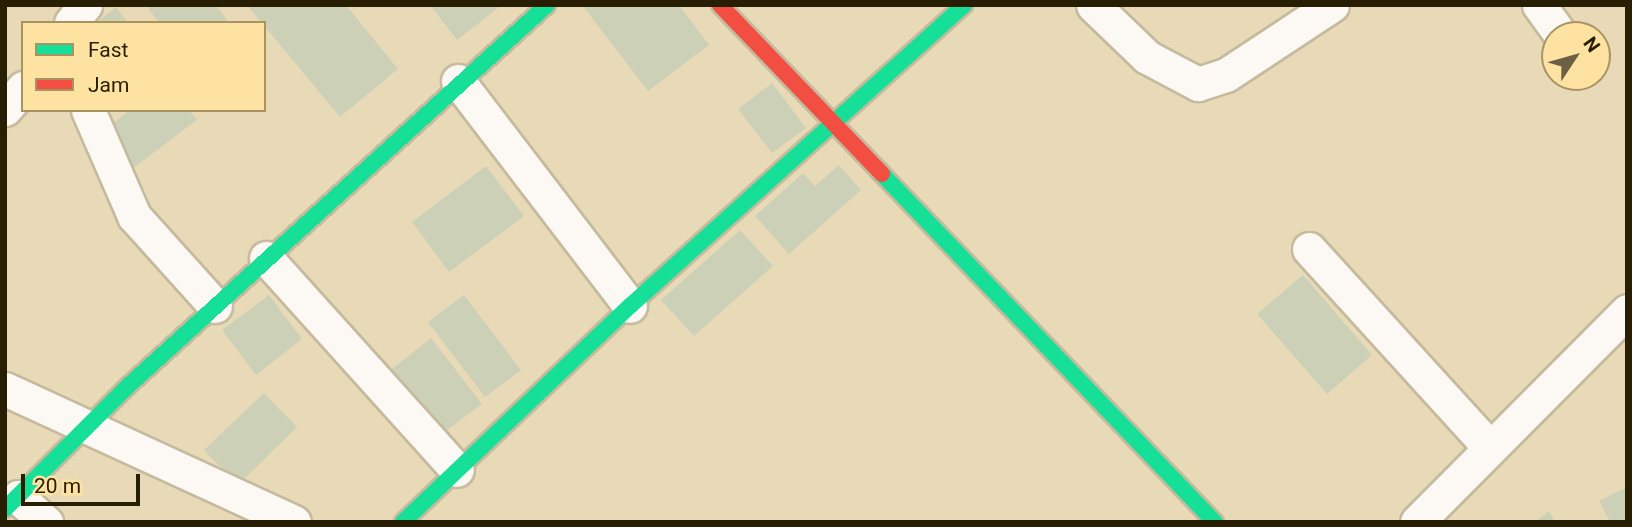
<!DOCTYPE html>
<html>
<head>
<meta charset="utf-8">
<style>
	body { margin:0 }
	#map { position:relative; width:1632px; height:527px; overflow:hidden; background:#e8dab7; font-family:Roboto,sans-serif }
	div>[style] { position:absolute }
	.building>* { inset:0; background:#ccd0b7 }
	.roads { filter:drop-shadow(2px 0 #c5ba9e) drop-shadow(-2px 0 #c5ba9e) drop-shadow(0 2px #c5ba9e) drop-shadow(0 -2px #c5ba9e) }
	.street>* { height:33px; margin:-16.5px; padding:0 16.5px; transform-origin:16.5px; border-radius:16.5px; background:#fcf9f4 }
	.fast>* { height:16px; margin:-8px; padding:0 8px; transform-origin:8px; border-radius:8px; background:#16e098 }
	.jam>* { height:16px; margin:-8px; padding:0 8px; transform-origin:8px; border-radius:8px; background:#f24e42 }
	span { translate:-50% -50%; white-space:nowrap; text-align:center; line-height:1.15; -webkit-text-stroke:5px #fde2a2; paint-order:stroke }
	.frame { position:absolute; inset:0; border:7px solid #281e04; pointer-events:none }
	.legend { position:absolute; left:21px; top:21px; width:245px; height:91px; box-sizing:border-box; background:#fde2a2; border:2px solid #a89463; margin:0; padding:9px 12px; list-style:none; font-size:21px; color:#281e04 }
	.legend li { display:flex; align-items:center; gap:14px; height:35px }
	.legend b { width:35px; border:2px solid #a89463 }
	.north { position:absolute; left:1541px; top:21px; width:70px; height:70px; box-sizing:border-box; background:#fde2a2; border:2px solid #a89463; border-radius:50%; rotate:54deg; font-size:19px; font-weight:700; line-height:28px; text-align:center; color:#281e04 }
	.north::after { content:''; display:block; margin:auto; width:24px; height:32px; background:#6b6043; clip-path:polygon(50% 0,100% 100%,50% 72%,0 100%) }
	.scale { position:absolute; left:21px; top:474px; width:119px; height:32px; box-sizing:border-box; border:4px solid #281e04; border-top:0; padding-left:9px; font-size:21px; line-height:24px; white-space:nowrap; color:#281e04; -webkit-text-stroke:5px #fde2a2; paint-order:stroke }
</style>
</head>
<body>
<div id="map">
	<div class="building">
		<div style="clip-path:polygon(146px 5px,216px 5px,229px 23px,159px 23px)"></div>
		<div style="clip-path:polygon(247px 5px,346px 5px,398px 69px,340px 117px)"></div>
		<div style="clip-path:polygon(430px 5px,502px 5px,457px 40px)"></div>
		<div style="clip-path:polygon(582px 5px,679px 5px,709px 45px,648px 91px)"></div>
		<div style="clip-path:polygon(116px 7px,128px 23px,96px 23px)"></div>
		<div style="clip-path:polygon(772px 83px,806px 128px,772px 153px,738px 109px)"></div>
		<div style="clip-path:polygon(130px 110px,189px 110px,197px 120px,132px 169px,103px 131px)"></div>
		<div style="clip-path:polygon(839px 165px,861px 190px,789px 254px,755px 216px,803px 173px,815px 186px)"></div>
		<div style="clip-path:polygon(486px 166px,524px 216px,449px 272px,412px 222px)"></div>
		<div style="clip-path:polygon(740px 230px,773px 266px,694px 336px,661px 300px)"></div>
		<div style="clip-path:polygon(1303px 275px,1372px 355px,1327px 394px,1257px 314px)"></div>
		<div style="clip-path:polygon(269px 295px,302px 339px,256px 375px,222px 330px)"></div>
		<div style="clip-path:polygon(464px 295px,521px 370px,485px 397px,428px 322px)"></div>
		<div style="clip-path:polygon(431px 338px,482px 404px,442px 434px,392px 369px)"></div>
		<div style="clip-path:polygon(264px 393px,297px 427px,238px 485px,204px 450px)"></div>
		<div style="clip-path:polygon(1627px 487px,1627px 522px,1610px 522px,1599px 501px)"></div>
		<div style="clip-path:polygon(1549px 511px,1555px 522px,1535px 522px)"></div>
	</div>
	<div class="roads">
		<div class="street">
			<div style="left:1093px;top:5px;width:75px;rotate:43.9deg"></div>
			<div style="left:1147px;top:57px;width:58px;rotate:27.9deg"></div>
			<div style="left:1198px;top:84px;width:29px;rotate:-18deg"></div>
			<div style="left:1226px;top:75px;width:127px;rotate:-33.4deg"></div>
			<div style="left:1539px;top:5px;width:37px;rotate:54deg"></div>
			<div style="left:71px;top:23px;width:23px;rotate:-52deg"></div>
			<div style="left:458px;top:81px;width:283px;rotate:52.6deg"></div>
			<div style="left:5px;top:109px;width:28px;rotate:-49deg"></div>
			<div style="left:88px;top:110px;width:116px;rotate:66.5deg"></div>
			<div style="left:134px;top:216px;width:121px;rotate:48deg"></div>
			<div style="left:1309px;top:249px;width:269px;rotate:47.7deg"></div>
			<div style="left:266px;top:258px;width:285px;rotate:48deg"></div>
			<div style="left:5px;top:389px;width:318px;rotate:24.7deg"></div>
			<div style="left:18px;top:497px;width:38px;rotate:42deg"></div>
			<div style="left:1417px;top:522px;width:298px;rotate:-45.1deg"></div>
		</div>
		<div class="fast">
			<div style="left:882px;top:174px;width:482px;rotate:46.3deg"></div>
			<div style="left:5px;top:509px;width:174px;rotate:-45deg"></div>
			<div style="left:128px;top:386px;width:566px;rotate:-42.28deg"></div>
			<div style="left:403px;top:522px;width:313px;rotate:-43.6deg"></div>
			<div style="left:630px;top:306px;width:450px;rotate:-42deg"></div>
		</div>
		<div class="jam">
			<div style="left:720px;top:5px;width:234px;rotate:46.2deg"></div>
		</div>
	</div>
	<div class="frame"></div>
	<ul class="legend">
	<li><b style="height:9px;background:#16e098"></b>Fast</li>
	<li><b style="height:9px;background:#f24e42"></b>Jam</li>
	</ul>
	<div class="north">N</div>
	<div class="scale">20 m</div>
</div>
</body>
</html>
